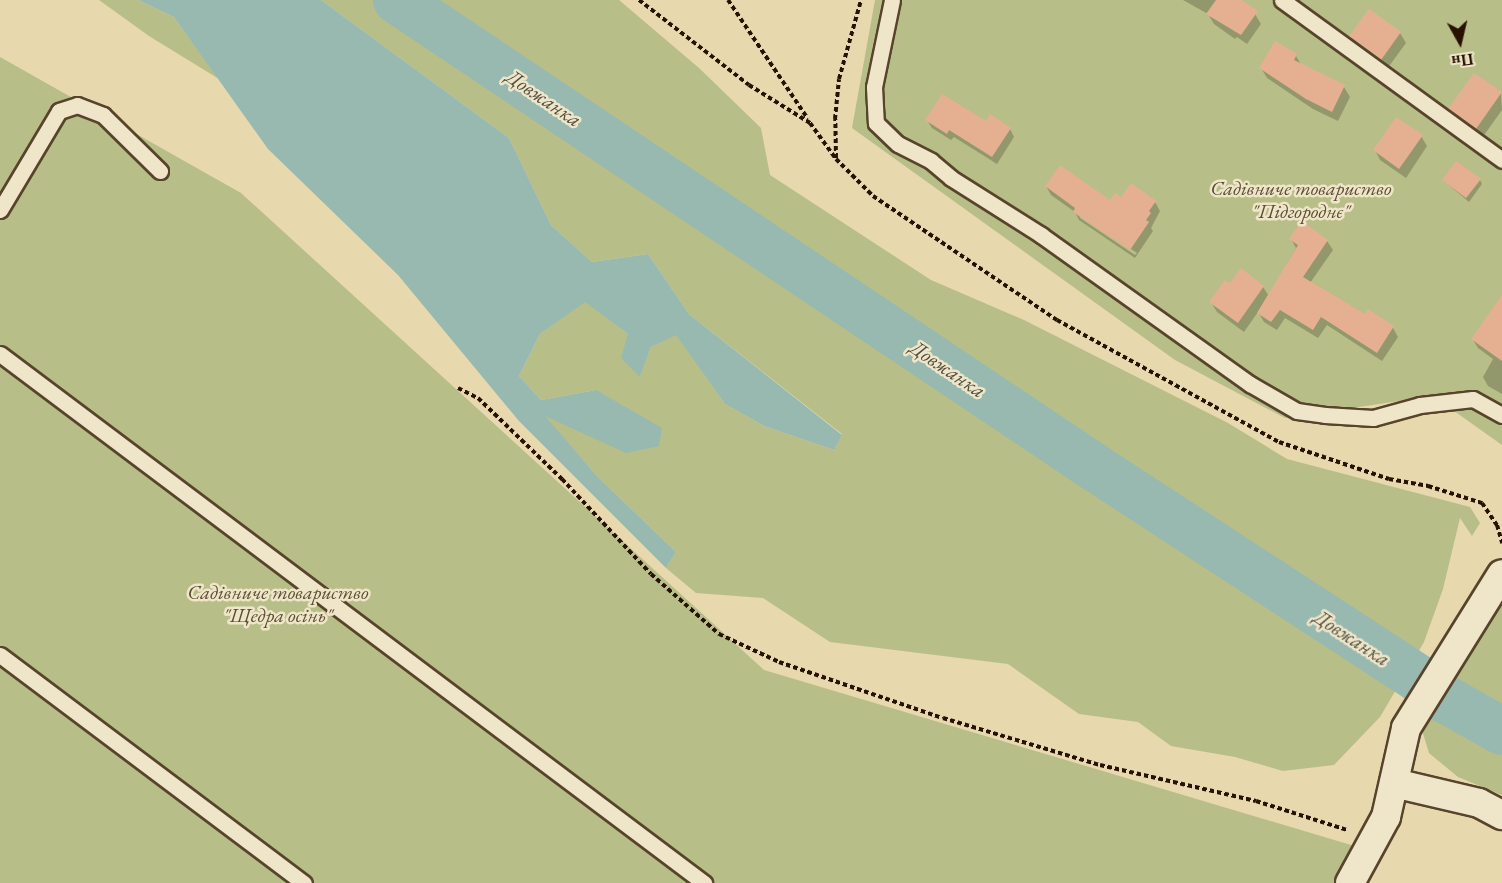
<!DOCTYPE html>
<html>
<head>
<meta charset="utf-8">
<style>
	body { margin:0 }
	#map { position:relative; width:1502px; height:883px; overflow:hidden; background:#e7d8ad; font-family:"EB Garamond",serif }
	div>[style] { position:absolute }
	.green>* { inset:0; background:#b8be88 }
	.water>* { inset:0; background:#97b9b0 }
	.shadow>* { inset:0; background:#0003 }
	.river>* { height:48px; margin:-24px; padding:0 24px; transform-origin:24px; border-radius:24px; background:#97b9b0 }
	.building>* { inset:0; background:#e5b091 }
	.path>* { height:4px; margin-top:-2px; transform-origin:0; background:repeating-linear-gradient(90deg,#271200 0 4.5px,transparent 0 7.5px) }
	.roads { filter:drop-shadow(2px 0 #57442b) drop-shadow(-2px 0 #57442b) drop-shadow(0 2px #57442b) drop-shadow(0 -2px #57442b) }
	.service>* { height:15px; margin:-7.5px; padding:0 7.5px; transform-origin:7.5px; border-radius:7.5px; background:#efe6ca }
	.minor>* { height:28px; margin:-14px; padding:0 14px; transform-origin:14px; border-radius:14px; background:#efe6ca }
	span { translate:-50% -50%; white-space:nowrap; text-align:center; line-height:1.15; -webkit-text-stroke:5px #efe6ca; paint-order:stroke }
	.park-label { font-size:20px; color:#5a4e30; font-style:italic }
	.water-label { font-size:21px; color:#4e4c3e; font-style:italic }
	.north { position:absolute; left:1430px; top:12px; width:60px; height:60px; -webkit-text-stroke:4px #efe6ca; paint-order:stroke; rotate:172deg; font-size:16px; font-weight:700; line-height:24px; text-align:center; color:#271200 }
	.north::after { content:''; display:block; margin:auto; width:21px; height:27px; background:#271200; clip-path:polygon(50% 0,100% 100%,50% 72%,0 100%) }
</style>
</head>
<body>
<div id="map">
	<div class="green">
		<div style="clip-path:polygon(99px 0,138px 0,174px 17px,219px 79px,149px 36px)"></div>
		<div style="clip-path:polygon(321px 0,619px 0,699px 68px,761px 128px,770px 175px,931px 280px,1024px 320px,1228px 423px,1287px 459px,1470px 507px,1480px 523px,1472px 536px,1460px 518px,1443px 589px,1424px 642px,1380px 717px,1334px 765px,1283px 771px,1235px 757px,1171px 746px,1138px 722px,1079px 714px,1008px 664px,830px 642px,763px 598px,696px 593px,666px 568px,676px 552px,597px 476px,543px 415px,596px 390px,541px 400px,519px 376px,540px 334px,585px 301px,628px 334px,640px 376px,651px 347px,676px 334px,725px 404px,764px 426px,834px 450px,842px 434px,689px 314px,648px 254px,592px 262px,551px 225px,509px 138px)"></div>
		<div style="clip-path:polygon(875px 0,1502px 0,1502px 445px,1433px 396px,1285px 418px,1175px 360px,852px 128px)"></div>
		<div style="clip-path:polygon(0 57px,241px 193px,764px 670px,1361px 848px,1343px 883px,0 883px)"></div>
		<div style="clip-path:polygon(1502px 574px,1502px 710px,1472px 691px,1460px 694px,1449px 690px,1439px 673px)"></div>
		<div style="clip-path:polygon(1445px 699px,1446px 708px,1483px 731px,1502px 747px,1502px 795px,1458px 777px,1429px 753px,1422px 730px,1430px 712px)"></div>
	</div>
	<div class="water">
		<div style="clip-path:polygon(138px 0,321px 0,509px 138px,551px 225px,592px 262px,648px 254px,689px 314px,842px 435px,834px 450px,764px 426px,725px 404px,676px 335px,651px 347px,640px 377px,621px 358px,628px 334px,585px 302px,540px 334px,519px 376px,541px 400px,596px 390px,662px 428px,659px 446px,626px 453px,545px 416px,597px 476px,676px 552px,666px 568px,519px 421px,398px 275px,268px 149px,174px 17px)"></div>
		<div style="clip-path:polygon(1449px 690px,1460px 694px,1472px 691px,1502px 710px,1502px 747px,1483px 731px,1439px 704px)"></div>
	</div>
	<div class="shadow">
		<div style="clip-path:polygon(1183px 0,1234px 0,1255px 14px,1261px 24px,1247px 44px,1237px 37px,1235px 39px,1214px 24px,1208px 14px)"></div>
		<div style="clip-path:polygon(1370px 11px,1400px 33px,1406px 43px,1387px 69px,1357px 47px,1351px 36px)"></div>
		<div style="clip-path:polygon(1296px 56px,1302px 66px,1344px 87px,1350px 97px,1338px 121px,1313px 109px,1267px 78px,1261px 68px)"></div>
		<div style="clip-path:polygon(1501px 93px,1502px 110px,1482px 138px,1456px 119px,1450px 109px)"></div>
		<div style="clip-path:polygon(927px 120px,986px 123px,1010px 129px,1014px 137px,997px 164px,954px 137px,951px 140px,932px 128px)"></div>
		<div style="clip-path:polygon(1421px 136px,1427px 146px,1406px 178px,1380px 160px,1375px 150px)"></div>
		<div style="clip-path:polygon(1443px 180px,1480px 180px,1482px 184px,1469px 202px)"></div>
		<div style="clip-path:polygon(evenodd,1046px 186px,1110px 202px,1121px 199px,1155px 202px,1160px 211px,1151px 228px,1153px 231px,1135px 258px,1079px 220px,1075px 212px,1051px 195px,1046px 186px,1079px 214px,1137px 253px,1135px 255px,1080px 218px,1079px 214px)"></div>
		<div style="clip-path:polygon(1291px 239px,1327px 241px,1333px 250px,1310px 283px,1365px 316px,1393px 328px,1398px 337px,1382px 361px,1327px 325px,1318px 338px,1285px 318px,1277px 330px,1264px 322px,1258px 312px,1244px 332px,1217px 312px,1211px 302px,1230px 285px,1263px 287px,1269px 296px,1296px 248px)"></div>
		<div style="clip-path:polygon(1502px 318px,1502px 394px,1488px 386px,1483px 377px,1493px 359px,1478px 348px,1473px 340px)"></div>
	</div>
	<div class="river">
		<div style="left:397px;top:0;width:839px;rotate:33.82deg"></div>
		<div style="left:1094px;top:467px;width:388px;rotate:33.1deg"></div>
		<div style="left:1419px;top:679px;width:33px;rotate:38deg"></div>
		<div style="left:1445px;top:699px;width:65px;rotate:29.3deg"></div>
	</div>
	<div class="building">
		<div style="clip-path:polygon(1216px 0,1242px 0,1258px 11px,1241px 35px,1206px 14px)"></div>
		<div style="clip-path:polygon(1369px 9px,1401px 32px,1381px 60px,1349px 36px)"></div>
		<div style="clip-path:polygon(1275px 41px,1297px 54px,1294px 60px,1345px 85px,1332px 112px,1306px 99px,1259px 68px)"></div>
		<div style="clip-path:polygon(1474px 73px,1502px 92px,1476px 129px,1448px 109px)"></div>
		<div style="clip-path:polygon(942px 94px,986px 121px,990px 114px,1011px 128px,992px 157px,949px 130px,947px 134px,925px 120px)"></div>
		<div style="clip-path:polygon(1396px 117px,1423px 135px,1399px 169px,1373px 150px)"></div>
		<div style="clip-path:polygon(1456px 161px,1481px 179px,1466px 198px,1442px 180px)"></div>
		<div style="clip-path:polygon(1060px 165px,1110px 200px,1115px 193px,1121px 197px,1131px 183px,1156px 201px,1149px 211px,1151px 213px,1146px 220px,1149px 222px,1130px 250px,1073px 212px,1075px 208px,1045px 186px)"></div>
		<div style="clip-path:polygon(1302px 221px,1328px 240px,1303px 277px,1365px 314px,1368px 309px,1394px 326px,1377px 353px,1321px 317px,1313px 330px,1280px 310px,1271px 322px,1257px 313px,1298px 245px,1289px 239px)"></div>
		<div style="clip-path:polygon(1241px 268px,1264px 286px,1238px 323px,1209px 302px,1225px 280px,1230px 283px)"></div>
		<div style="clip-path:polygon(1502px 295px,1502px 361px,1471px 339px)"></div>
	</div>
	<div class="path">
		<div style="left:639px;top:0;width:139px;rotate:37.7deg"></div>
		<div style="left:749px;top:85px;width:72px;rotate:31.9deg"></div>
		<div style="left:810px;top:123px;width:44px;rotate:54.2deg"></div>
		<div style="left:836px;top:159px;width:52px;rotate:45deg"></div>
		<div style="left:873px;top:196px;width:222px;rotate:34deg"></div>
		<div style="left:1057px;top:320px;width:253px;rotate:28.8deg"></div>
		<div style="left:1279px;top:442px;width:116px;rotate:18.6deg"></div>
		<div style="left:1389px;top:479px;width:40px;rotate:10deg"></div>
		<div style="left:1428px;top:486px;width:57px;rotate:17.5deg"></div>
		<div style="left:1482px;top:503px;width:27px;rotate:56deg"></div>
		<div style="left:1497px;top:525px;width:19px;rotate:74deg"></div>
		<div style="left:728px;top:0;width:143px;rotate:56.1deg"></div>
		<div style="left:836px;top:158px;width:39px;rotate:-91deg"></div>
		<div style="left:835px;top:119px;width:40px;rotate:-84.3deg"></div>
		<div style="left:839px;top:79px;width:82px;rotate:-74.4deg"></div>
		<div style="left:458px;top:388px;width:22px;rotate:27deg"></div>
		<div style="left:478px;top:398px;width:117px;rotate:44deg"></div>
		<div style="left:562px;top:479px;width:130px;rotate:46.9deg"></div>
		<div style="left:651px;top:574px;width:91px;rotate:41.4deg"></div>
		<div style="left:719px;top:634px;width:66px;rotate:25deg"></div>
		<div style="left:779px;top:662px;width:173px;rotate:18.9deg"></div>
		<div style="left:943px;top:718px;width:164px;rotate:16.7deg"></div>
		<div style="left:1100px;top:765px;width:160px;rotate:13deg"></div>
		<div style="left:1256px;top:801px;width:96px;rotate:17.7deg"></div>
	</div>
	<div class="roads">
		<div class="service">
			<div style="left:892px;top:0;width:89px;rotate:101.7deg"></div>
			<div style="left:874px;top:87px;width:36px;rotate:87deg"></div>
			<div style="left:876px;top:123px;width:30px;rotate:44deg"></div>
			<div style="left:898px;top:144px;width:37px;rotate:27deg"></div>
			<div style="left:931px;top:161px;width:26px;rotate:40deg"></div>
			<div style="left:951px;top:178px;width:107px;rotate:32.3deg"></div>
			<div style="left:1041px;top:235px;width:257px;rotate:35.5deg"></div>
			<div style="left:1250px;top:384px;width:54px;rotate:29.9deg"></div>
			<div style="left:1297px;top:411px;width:28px;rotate:8deg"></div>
			<div style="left:1325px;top:415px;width:48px;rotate:3.6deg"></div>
			<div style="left:1373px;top:418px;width:49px;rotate:-15.5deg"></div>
			<div style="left:1420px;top:405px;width:53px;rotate:-6.5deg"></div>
			<div style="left:1473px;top:399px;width:33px;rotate:29deg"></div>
			<div style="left:1282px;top:0;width:272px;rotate:36deg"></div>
			<div style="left:0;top:210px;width:115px;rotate:-59.2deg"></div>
			<div style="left:59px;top:111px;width:19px;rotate:-18deg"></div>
			<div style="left:77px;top:105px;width:28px;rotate:21deg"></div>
			<div style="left:103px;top:115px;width:80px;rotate:44.5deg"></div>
			<div style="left:0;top:354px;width:881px;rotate:36.92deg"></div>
			<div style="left:0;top:655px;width:380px;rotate:36.9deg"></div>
		</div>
		<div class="minor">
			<div style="left:1394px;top:783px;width:87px;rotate:13.2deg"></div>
			<div style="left:1479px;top:803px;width:26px;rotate:28deg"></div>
			<div style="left:1350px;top:883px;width:75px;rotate:-61.4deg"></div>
			<div style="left:1386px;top:817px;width:91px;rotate:-77.3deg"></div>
			<div style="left:1406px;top:728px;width:181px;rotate:-58.1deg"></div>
		</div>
	</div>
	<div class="park-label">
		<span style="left:1301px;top:200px">Садівниче товариство<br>"Підгороднє"</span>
		<span style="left:278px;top:604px">Садівниче товариство<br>"Щедра осінь"</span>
	</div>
	<div class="water-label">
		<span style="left:544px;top:98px;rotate:34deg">Довжанка</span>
		<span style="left:948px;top:369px;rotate:34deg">Довжанка</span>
		<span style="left:1352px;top:638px;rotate:33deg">Довжанка</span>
	</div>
	<div class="north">Пн</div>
</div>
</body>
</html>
